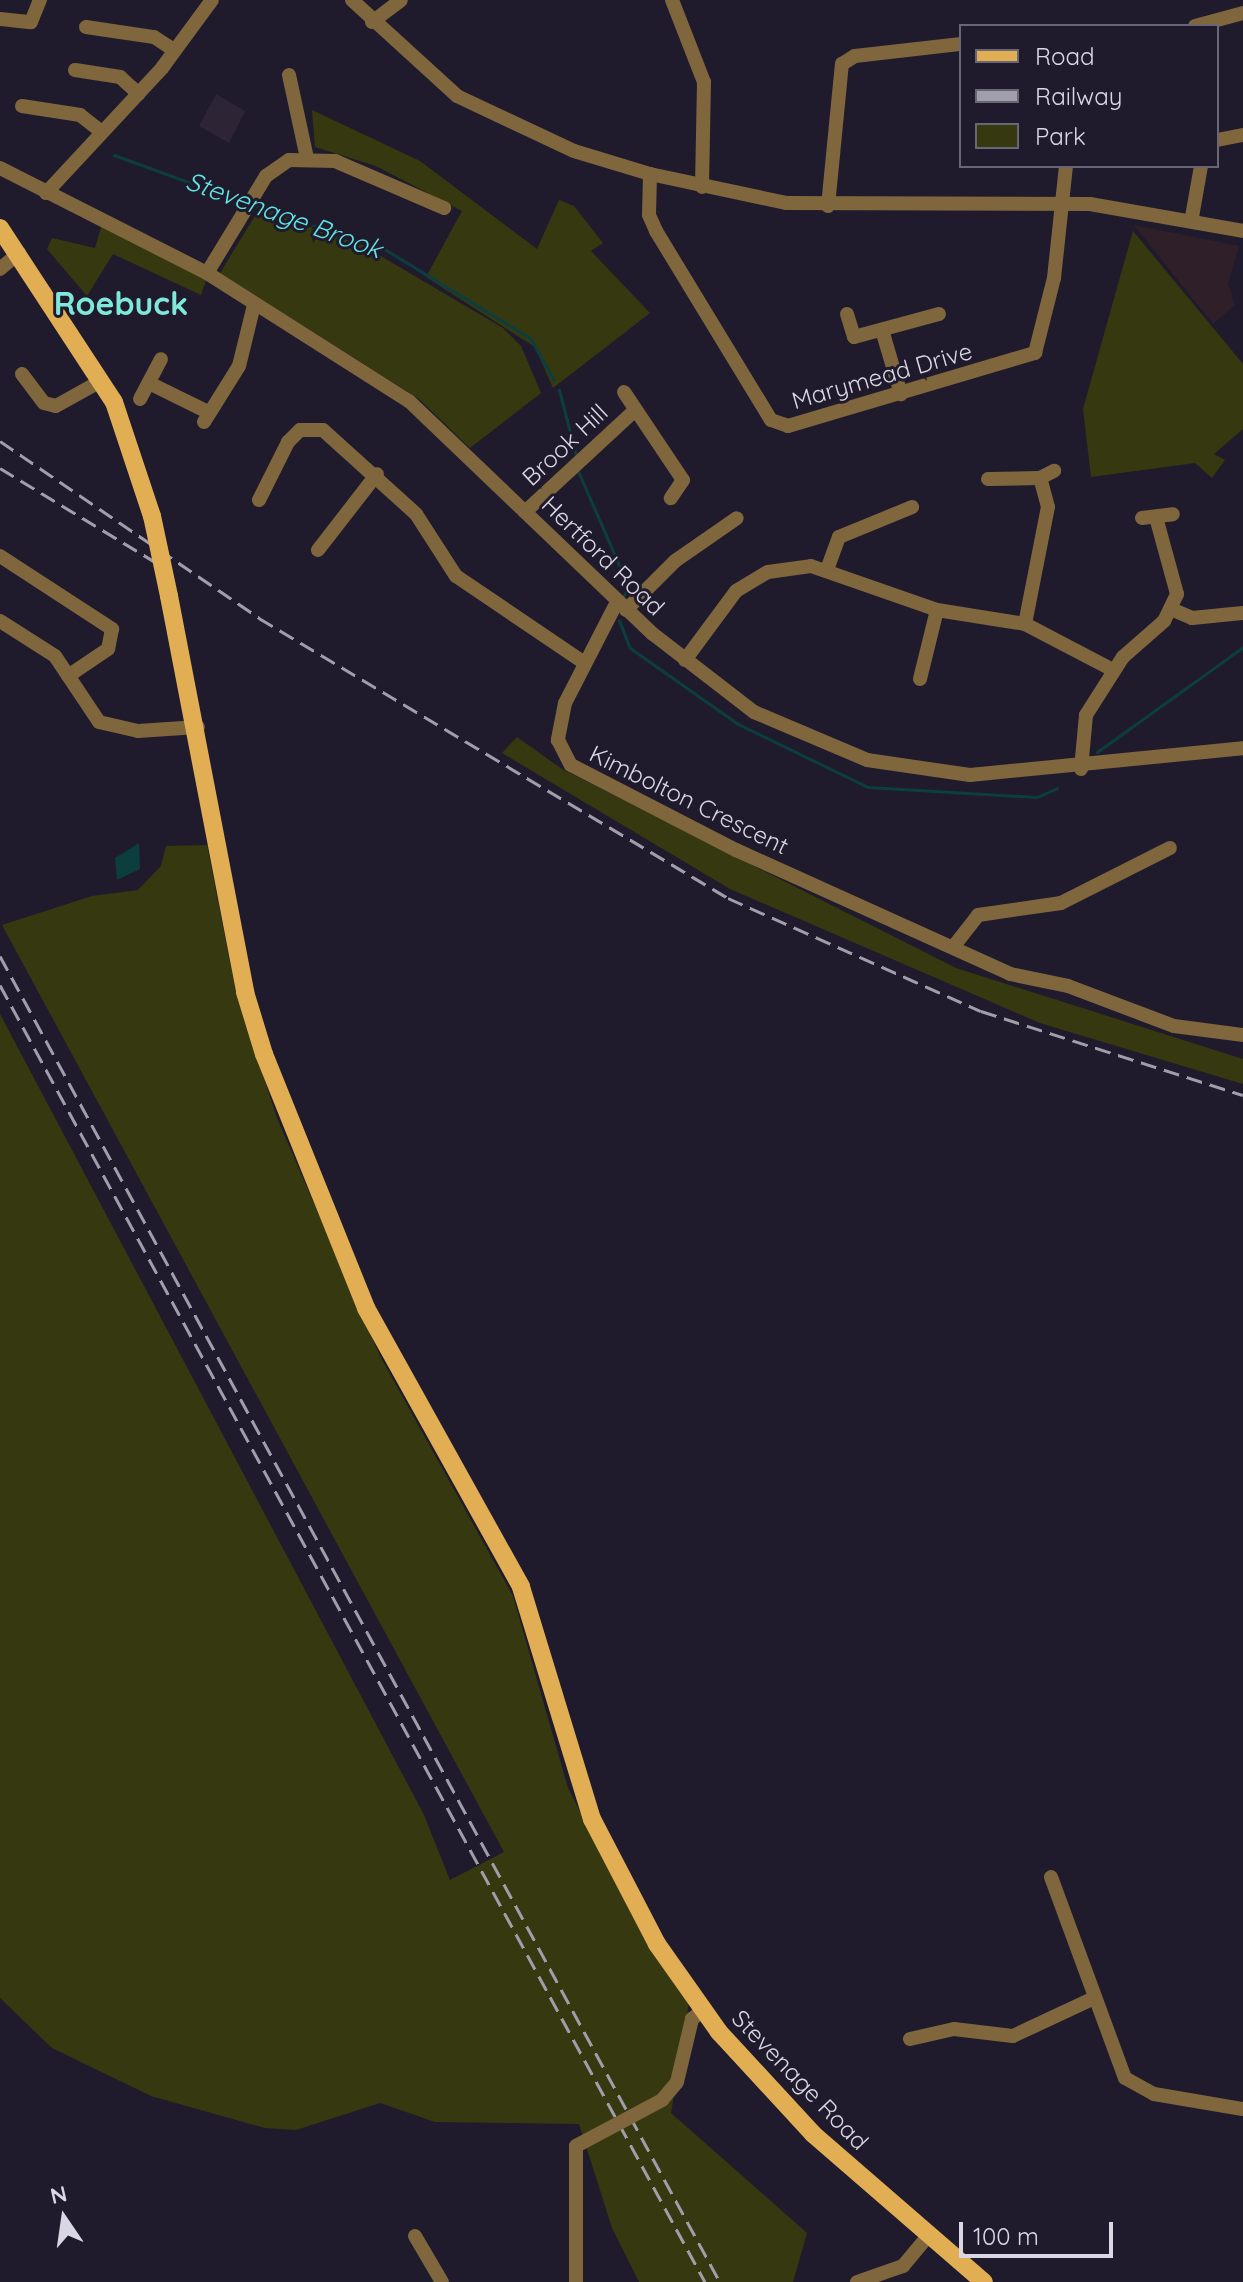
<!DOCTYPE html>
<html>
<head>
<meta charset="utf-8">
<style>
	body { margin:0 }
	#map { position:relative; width:1243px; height:2282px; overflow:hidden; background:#1f1b2c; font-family:Quicksand,sans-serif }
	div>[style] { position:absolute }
	.commercial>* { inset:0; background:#2f1f29 }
	.industrial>* { inset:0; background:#2d2535 }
	.green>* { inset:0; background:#36390f }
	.water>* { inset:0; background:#0c3e3f }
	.stream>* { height:3px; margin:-1.5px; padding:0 1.5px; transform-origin:1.5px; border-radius:1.5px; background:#0c3e3f }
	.minor>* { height:14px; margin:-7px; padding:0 7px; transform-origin:7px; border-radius:7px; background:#7f663d }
	.major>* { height:18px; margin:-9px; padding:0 9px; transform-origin:9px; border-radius:9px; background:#e2ae54 }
	.rail>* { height:3px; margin-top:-1.5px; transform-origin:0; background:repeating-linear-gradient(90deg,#a09eab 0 16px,transparent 0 24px) }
	.minor-bridge>* { height:14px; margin:-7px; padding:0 7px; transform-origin:7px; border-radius:7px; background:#7f663d }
	.major-bridge>* { height:18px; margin:-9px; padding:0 9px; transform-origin:9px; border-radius:9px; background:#e2ae54 }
	span { translate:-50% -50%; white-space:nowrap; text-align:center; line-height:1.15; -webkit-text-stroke:6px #1f1b2c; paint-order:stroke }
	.street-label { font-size:24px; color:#d9d7e3 }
	.water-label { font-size:26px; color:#5fe3e4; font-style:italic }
	.district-label { font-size:32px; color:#7fe8db; font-weight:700 }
	.legend { position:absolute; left:959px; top:24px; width:260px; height:144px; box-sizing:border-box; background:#1f1b2c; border:2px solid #696675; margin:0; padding:10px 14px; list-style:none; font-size:24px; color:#d9d7e3 }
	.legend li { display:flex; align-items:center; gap:16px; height:40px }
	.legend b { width:40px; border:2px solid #696675 }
	.north { position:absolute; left:24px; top:2178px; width:80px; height:80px; -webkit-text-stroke:6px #1f1b2c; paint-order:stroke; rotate:347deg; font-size:22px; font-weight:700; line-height:32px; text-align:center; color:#d9d7e3 }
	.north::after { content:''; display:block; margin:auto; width:28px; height:36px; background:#d9d7e3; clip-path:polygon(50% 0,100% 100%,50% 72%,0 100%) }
	.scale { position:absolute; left:959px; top:2222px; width:154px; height:36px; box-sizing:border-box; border:4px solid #d9d7e3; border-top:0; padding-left:10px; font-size:24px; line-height:28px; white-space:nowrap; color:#d9d7e3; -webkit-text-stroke:6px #1f1b2c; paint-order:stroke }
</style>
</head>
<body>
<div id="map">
	<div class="commercial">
		<div style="clip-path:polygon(1134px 225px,1239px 246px,1228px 284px,1235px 305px,1213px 324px)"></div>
	</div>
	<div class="industrial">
		<div style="clip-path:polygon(216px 94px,245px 111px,229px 143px,199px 126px)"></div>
	</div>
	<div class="green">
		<div style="clip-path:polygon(312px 110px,420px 161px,537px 249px,559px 200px,574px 206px,603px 243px,591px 251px,650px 313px,553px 388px,535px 347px,426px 277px,462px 211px,376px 166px,315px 147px)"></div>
		<div style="clip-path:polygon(259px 209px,362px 245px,503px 328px,521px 346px,541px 393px,470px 448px,419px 399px,220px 273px)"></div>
		<div style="clip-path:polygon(102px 224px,208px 275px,201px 295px,113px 254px,87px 296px,47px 249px,52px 238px,95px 248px)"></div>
		<div style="clip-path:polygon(1133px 231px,1243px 364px,1243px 429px,1214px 454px,1225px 460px,1212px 478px,1195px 463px,1091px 477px,1083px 409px)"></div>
		<div style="clip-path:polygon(517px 737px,562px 769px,956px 968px,1243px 1059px,1243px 1084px,1040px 1023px,730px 889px,502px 753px)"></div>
		<div style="clip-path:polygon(207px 845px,236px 993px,277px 1118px,380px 1356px,513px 1596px,568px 1788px,635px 1921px,689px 2002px,671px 2113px,807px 2233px,793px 2282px,639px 2282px,612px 2228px,579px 2124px,435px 2122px,380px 2103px,296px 2130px,265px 2128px,151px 2096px,52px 2048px,0 1998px,0 1014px,424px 1815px,450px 1880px,504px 1852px,2px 925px,92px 896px,138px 890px,161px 866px,166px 846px)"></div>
	</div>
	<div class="water">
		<div style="clip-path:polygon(139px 843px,140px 869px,117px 880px,115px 858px)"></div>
	</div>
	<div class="stream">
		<div style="left:114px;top:155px;width:140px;rotate:20deg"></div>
		<div style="left:253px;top:205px;width:135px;rotate:18.2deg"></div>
		<div style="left:381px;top:247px;width:175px;rotate:31.4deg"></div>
		<div style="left:530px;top:338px;width:48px;rotate:60.3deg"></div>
		<div style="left:559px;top:390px;width:71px;rotate:75.4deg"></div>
		<div style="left:578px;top:471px;width:122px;rotate:66.4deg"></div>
		<div style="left:627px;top:583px;width:13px;rotate:103deg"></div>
		<div style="left:619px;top:620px;width:30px;rotate:69deg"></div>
		<div style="left:630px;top:648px;width:132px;rotate:35.1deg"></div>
		<div style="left:738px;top:724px;width:144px;rotate:25.9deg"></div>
		<div style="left:868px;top:787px;width:169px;rotate:3.4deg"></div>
		<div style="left:1037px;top:797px;width:22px;rotate:-24deg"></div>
		<div style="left:1097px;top:752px;width:180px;rotate:-35.7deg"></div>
	</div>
	<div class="minor">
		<div style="left:352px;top:0;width:142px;rotate:42.4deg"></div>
		<div style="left:457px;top:96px;width:129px;rotate:25.2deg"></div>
		<div style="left:574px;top:151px;width:79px;rotate:16.8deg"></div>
		<div style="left:650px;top:174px;width:139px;rotate:12deg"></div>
		<div style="left:786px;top:203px;width:304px;rotate:0.2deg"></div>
		<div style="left:1090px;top:204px;width:155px;rotate:10deg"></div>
		<div style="left:672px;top:0;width:88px;rotate:68.7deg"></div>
		<div style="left:704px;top:82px;width:105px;rotate:91.1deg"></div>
		<div style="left:0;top:19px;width:31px;rotate:6deg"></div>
		<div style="left:31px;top:22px;width:24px;rotate:-68deg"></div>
		<div style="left:372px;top:22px;width:36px;rotate:-37deg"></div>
		<div style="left:1195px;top:26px;width:50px;rotate:-15.2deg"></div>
		<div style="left:86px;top:27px;width:69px;rotate:8.4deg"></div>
		<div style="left:154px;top:37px;width:24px;rotate:33deg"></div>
		<div style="left:75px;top:70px;width:46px;rotate:8.8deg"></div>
		<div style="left:120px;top:77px;width:25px;rotate:42deg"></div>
		<div style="left:289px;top:75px;width:85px;rotate:77.8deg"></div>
		<div style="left:22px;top:106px;width:59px;rotate:8.8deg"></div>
		<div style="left:80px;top:115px;width:28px;rotate:38deg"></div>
		<div style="left:1217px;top:140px;width:26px;rotate:-11deg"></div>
		<div style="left:0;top:168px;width:232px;rotate:26.9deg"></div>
		<div style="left:207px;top:273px;width:239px;rotate:32.4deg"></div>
		<div style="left:409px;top:401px;width:337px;rotate:43.7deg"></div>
		<div style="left:653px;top:634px;width:128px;rotate:37.7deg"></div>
		<div style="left:754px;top:712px;width:123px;rotate:23deg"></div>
		<div style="left:867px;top:760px;width:104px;rotate:8.3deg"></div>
		<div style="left:970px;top:775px;width:274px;rotate:-5.6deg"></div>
		<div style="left:650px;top:174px;width:41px;rotate:91.4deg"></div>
		<div style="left:649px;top:215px;width:17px;rotate:66deg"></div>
		<div style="left:656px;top:231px;width:221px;rotate:58.7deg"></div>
		<div style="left:771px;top:420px;width:18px;rotate:19deg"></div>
		<div style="left:788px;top:426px;width:258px;rotate:-16.5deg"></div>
		<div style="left:1035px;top:353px;width:77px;rotate:-75.8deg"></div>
		<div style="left:1054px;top:278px;width:113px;rotate:-83.9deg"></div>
		<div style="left:46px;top:193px;width:171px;rotate:-47.1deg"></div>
		<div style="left:162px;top:68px;width:84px;rotate:-53.7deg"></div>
		<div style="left:828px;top:206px;width:143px;rotate:-84.4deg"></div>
		<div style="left:842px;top:64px;width:15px;rotate:-32deg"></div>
		<div style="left:855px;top:56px;width:107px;rotate:-6.5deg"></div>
		<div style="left:1192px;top:217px;width:52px;rotate:-80deg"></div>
		<div style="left:0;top:269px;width:25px;rotate:-40deg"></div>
		<div style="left:207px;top:273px;width:114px;rotate:-58.7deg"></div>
		<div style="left:266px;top:176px;width:28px;rotate:-35deg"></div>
		<div style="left:289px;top:160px;width:46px;rotate:1.2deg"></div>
		<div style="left:335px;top:161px;width:119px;rotate:23.3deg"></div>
		<div style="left:847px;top:314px;width:24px;rotate:73deg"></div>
		<div style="left:854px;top:337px;width:88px;rotate:-15.1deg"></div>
		<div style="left:882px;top:330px;width:67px;rotate:73.5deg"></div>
		<div style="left:22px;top:374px;width:36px;rotate:53deg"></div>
		<div style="left:44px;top:403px;width:12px;rotate:14deg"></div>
		<div style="left:56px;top:406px;width:51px;rotate:-29.1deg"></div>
		<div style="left:149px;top:383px;width:66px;rotate:26.2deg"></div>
		<div style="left:624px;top:392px;width:106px;rotate:56.2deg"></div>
		<div style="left:683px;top:480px;width:22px;rotate:124deg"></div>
		<div style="left:140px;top:399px;width:45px;rotate:-62.3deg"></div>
		<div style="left:204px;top:422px;width:66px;rotate:-58deg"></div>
		<div style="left:239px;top:366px;width:63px;rotate:-76.2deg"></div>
		<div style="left:988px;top:479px;width:52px;rotate:-1.1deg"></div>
		<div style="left:1040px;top:478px;width:16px;rotate:-27deg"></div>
		<div style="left:259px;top:500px;width:65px;rotate:-63.4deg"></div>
		<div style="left:288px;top:442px;width:17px;rotate:-45deg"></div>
		<div style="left:300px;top:430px;width:23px"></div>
		<div style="left:323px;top:430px;width:125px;rotate:42.1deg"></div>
		<div style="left:416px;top:514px;width:74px;rotate:57.2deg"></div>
		<div style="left:456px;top:576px;width:153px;rotate:34.1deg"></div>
		<div style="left:525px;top:512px;width:150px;rotate:-42.8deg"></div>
		<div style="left:1142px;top:518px;width:31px;rotate:-7deg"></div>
		<div style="left:318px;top:550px;width:96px;rotate:-52.2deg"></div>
		<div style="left:0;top:556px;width:134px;rotate:33.1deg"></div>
		<div style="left:112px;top:629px;width:20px;rotate:101deg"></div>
		<div style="left:108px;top:649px;width:48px;rotate:146deg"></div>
		<div style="left:828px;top:567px;width:32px;rotate:-70deg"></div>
		<div style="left:839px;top:537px;width:79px;rotate:-22.3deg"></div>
		<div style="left:617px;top:602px;width:114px;rotate:117.2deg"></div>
		<div style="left:565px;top:703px;width:38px;rotate:101deg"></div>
		<div style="left:558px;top:740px;width:28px;rotate:63deg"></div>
		<div style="left:571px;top:765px;width:186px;rotate:27.3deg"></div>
		<div style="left:736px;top:850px;width:301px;rotate:24.3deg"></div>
		<div style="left:1010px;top:974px;width:59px;rotate:11.7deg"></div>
		<div style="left:1068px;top:986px;width:113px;rotate:20.7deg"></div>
		<div style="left:1174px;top:1026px;width:70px;rotate:7.4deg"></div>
		<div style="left:1171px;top:609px;width:23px;rotate:23deg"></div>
		<div style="left:1192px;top:618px;width:51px;rotate:-5.6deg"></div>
		<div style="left:626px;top:610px;width:69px;rotate:-45deg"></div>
		<div style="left:675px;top:561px;width:75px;rotate:-34.7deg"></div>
		<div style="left:0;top:621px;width:65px;rotate:32.5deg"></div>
		<div style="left:55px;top:656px;width:79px;rotate:56.3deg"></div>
		<div style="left:99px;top:722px;width:40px;rotate:13deg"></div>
		<div style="left:138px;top:731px;width:60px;rotate:-3.8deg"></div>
		<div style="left:1025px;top:624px;width:119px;rotate:-78.9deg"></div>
		<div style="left:1048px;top:507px;width:30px;rotate:-105deg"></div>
		<div style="left:685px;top:660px;width:86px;rotate:-53.5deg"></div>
		<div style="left:736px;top:591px;width:37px;rotate:-31deg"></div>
		<div style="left:768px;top:572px;width:43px;rotate:-7.9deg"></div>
		<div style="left:811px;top:566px;width:133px;rotate:19.2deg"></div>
		<div style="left:937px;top:610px;width:89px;rotate:9deg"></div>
		<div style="left:1025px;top:624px;width:99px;rotate:27.6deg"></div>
		<div style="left:920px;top:679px;width:71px;rotate:-76.2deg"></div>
		<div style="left:1081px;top:769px;width:54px;rotate:-84.7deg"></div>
		<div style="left:1086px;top:715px;width:69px;rotate:-57.5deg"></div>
		<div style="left:1123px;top:657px;width:55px;rotate:-41.3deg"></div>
		<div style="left:1164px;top:621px;width:30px;rotate:-64deg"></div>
		<div style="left:1177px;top:594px;width:80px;rotate:-105.3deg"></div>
		<div style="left:954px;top:946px;width:39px;rotate:-52deg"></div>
		<div style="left:978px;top:915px;width:84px;rotate:-8.2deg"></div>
		<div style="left:1061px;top:903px;width:122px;rotate:-26.8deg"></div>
		<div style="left:1051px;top:1877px;width:214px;rotate:69.8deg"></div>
		<div style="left:1125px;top:2078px;width:33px;rotate:29deg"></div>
		<div style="left:1154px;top:2094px;width:90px;rotate:9.6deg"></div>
		<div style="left:910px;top:2039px;width:45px;rotate:-12.8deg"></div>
		<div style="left:954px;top:2029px;width:59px;rotate:6.8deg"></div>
		<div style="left:1013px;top:2036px;width:87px;rotate:-25.1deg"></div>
		<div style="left:662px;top:2100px;width:23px;rotate:-50deg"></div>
		<div style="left:677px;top:2082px;width:65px;rotate:-76.6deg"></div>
		<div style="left:692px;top:2019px;width:14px;rotate:-39deg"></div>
		<div style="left:415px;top:2236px;width:53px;rotate:59.6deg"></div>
		<div style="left:576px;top:2282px;width:136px;rotate:-90deg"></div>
		<div style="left:857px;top:2282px;width:49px;rotate:-19.2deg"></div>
		<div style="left:903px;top:2266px;width:39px;rotate:-50deg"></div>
	</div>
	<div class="major">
		<div style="left:0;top:228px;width:208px;rotate:56.8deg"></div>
		<div style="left:114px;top:402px;width:120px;rotate:71.6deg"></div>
		<div style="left:169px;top:596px;width:403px;rotate:79.1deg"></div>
		<div style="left:245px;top:992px;width:65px;rotate:73deg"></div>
		<div style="left:264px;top:1054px;width:274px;rotate:68.1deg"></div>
		<div style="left:366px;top:1308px;width:319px;rotate:60.9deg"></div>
		<div style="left:521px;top:1587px;width:243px;rotate:73deg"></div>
		<div style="left:592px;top:1819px;width:141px;rotate:62.5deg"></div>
		<div style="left:657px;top:1944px;width:108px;rotate:54.8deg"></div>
		<div style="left:719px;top:2032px;width:139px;rotate:47.3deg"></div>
		<div style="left:813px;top:2134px;width:226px;rotate:40.9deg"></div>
	</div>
	<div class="rail">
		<div style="left:0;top:441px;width:314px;rotate:34.3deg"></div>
		<div style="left:259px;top:618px;width:546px;rotate:30.84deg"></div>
		<div style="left:728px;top:898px;width:277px;rotate:24.1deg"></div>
		<div style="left:981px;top:1011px;width:275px;rotate:17.8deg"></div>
		<div style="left:0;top:468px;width:189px;rotate:31.2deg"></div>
		<div style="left:0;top:956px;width:1509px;rotate:61.5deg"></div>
		<div style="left:0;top:985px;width:1476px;rotate:61.47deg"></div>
	</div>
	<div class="minor-bridge">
		<div style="left:576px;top:2146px;width:98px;rotate:-28.1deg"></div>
	</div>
	<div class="major-bridge">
		<div style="left:152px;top:516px;width:82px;rotate:78deg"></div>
	</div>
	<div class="street-label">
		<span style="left:882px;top:376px;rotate:-16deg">Marymead Drive</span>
		<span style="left:565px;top:445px;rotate:-43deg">Brook Hill</span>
		<span style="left:603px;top:556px;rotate:44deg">Hertford Road</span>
		<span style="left:689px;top:800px;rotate:26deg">Kimbolton Crescent</span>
		<span style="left:800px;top:2080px;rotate:46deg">Stevenage Road</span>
	</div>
	<div class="water-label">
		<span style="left:284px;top:215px;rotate:20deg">Stevenage Brook</span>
	</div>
	<div class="district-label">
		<span style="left:121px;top:303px">Roebuck</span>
	</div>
	<ul class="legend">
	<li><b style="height:10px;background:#e2ae54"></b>Road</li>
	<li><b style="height:10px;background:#a09eab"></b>Railway</li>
	<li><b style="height:22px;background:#36390f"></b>Park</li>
	</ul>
	<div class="north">N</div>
	<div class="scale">100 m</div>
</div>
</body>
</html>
